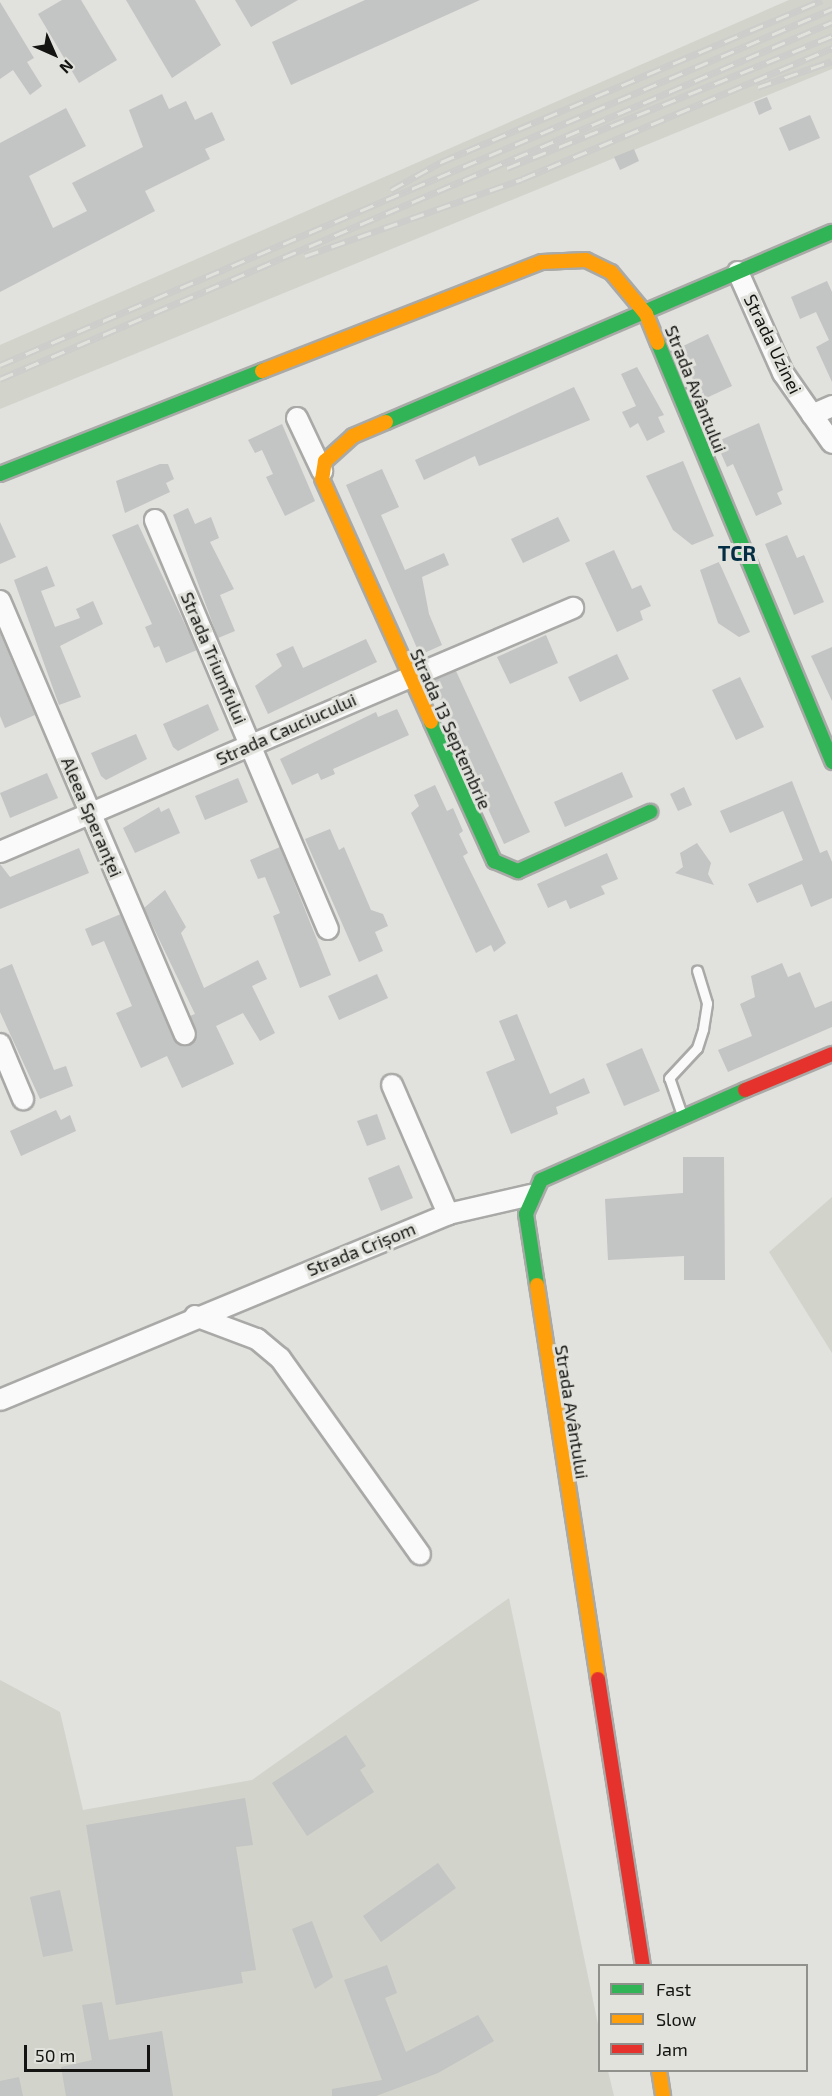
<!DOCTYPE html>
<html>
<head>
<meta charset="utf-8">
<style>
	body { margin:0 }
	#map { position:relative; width:832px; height:2096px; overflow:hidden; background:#e1e1de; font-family:"Exo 2",sans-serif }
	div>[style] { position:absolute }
	.built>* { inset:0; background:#d2d3ca }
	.building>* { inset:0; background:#c3c4c4 }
	.roads { filter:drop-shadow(2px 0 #a9a9a7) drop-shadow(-2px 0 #a9a9a7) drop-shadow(0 2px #a9a9a7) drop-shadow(0 -2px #a9a9a7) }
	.lane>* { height:9px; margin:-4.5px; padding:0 4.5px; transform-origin:4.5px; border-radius:4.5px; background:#fafafa }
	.street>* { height:20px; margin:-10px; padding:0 10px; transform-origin:10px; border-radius:10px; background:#fafafa }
	.fast>* { height:14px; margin:-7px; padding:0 7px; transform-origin:7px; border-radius:7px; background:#30b455 }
	.slow>* { height:14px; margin:-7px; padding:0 7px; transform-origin:7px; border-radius:7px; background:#ff9f0a }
	.jam>* { height:14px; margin:-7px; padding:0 7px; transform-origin:7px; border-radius:7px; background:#e5322d }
	.rail>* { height:7px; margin-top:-3.5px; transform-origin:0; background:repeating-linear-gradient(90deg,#e2e2dd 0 14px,#cdcdcc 0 28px); box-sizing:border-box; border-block:2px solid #cdcdcc }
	span { translate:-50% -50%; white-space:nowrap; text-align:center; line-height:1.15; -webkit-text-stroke:6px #e2e2dd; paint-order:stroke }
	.street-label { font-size:18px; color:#141412 }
	.quarter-label { font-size:21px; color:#042e44; font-weight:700 }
	.legend { position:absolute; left:598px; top:1964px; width:210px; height:108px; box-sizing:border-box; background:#e2e2dd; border:2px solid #90908c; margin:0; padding:8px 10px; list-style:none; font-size:18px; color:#141412 }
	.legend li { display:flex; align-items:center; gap:12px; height:30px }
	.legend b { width:30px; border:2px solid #90908c }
	.north { position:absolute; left:24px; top:24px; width:60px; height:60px; -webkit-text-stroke:4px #e2e2dd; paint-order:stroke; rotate:135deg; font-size:16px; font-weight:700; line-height:24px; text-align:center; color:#141412 }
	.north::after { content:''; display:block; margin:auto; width:21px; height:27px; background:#141412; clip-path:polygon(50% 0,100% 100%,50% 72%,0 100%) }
	.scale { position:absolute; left:24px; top:2045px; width:126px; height:27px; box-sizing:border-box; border:3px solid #141412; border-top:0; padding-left:8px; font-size:18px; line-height:21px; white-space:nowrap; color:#141412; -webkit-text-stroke:4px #e2e2dd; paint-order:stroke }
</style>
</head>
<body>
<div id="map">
	<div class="built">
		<div style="clip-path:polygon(789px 0,832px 0,832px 69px,0 409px,0 345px)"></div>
		<div style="clip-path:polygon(832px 1197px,832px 1353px,769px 1252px)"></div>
		<div style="clip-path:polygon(509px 1598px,599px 2029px,600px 2070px,608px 2071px,614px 2096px,0 2096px,0 1680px,60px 1712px,83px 1810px,252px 1780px)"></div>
	</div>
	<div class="building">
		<div style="clip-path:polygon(62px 0,81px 0,117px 60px,79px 83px,38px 14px)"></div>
		<div style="clip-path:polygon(126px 0,195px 0,221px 45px,172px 78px)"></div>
		<div style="clip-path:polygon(235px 0,298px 0,251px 27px)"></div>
		<div style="clip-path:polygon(365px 0,480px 0,291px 85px,272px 42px)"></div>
		<div style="clip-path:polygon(0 2px,34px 58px,27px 62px,42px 86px,30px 95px,13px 70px,0 79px)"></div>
		<div style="clip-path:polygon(162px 94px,169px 109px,186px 101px,195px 120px,212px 112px,225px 140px,205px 149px,210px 159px,145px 191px,155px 211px,0 292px,0 143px,66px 108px,86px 146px,29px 176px,53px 228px,87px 211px,72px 183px,143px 147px,129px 110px)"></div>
		<div style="clip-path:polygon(767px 97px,772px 109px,759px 115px,754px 102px)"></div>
		<div style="clip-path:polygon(810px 115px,820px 138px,789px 151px,779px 128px)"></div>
		<div style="clip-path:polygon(634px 149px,639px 161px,620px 170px,614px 157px)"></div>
		<div style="clip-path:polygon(827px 281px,832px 292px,832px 382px,816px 347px,829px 340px,816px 312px,800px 319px,791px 297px)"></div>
		<div style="clip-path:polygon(708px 334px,732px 386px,702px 400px,679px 348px)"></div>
		<div style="clip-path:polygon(637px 367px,664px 415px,658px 417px,665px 432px,647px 441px,638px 423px,630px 428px,622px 412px,636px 406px,621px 374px)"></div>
		<div style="clip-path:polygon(574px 387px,590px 420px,479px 466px,475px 456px,424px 480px,415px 460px)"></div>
		<div style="clip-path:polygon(759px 423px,783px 490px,777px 493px,782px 504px,756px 516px,733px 464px,727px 467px,716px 442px)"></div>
		<div style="clip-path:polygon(282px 424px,315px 501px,285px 516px,266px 477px,273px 474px,262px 450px,255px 453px,248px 440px)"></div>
		<div style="clip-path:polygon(683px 461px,714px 536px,692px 545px,673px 530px,646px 476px)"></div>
		<div style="clip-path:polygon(160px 464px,168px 464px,174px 479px,166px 483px,170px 492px,125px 513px,116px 481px)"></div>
		<div style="clip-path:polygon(382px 469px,399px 507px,381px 515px,405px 570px,444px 553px,449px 565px,422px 577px,429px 614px,442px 645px,420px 655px,346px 485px)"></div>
		<div style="clip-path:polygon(188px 508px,195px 524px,211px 517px,219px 538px,210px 542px,234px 589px,220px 595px,235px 631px,218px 638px,173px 515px)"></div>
		<div style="clip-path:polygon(558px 517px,570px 541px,523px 563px,511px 539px)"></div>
		<div style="clip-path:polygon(0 522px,16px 557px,0 564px)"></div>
		<div style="clip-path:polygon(138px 524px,197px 650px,166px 663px,159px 646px,154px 648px,145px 627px,152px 624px,112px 535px)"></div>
		<div style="clip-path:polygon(787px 535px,797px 558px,804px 555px,824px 602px,794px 615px,765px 544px)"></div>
		<div style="clip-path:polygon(614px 550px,632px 589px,641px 585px,651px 606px,640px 611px,643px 620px,617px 632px,585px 563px)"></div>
		<div style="clip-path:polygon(719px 562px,750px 632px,739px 637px,718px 623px,700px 570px)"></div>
		<div style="clip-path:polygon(47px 566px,55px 586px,41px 591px,55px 627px,80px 618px,76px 609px,93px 601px,103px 624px,60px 646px,81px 697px,59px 705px,14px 580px)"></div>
		<div style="clip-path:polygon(0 633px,35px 715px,5px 728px,0 716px)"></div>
		<div style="clip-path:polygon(546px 635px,558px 663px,510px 684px,497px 657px)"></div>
		<div style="clip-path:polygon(366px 639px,377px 662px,268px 714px,255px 686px,282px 666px,276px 654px,293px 646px,303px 668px)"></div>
		<div style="clip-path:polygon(832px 647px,832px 701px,811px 656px)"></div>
		<div style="clip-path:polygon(617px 654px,629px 679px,580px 702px,568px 677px)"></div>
		<div style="clip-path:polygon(456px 671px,530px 832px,504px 844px,431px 682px)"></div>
		<div style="clip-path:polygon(740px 677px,764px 727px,736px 740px,712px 690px)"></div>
		<div style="clip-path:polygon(208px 704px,219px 730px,178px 751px,173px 747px,163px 724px)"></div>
		<div style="clip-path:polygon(397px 709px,409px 735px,333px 769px,335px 774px,321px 780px,318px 773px,292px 785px,280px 759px,376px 712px,378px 717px)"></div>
		<div style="clip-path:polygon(136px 734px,147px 759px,106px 780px,101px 776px,91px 753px)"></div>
		<div style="clip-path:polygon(622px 772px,633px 797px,565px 827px,554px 802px)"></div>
		<div style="clip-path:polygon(47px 773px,58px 798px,10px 818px,0 793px)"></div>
		<div style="clip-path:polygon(238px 778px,248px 802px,205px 820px,195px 796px)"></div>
		<div style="clip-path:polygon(792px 781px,820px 853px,827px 850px,832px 862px,832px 898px,811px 907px,802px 884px,757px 903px,748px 884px,803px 860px,783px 811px,730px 833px,720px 811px)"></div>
		<div style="clip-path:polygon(435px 785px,447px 811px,453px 808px,463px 831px,459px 834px,468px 853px,463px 856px,506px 943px,494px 952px,491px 945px,476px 953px,411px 813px,419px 806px,414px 795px)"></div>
		<div style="clip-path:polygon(684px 787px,692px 805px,678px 811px,670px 794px)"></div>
		<div style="clip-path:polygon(159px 807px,161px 812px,169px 808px,180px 833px,135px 853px,123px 828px)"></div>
		<div style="clip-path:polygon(330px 829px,339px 850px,344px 847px,371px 910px,383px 914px,388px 926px,375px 932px,383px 951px,359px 962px,305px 839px)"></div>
		<div style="clip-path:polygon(697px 843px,711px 863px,708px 874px,714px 885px,675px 873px,683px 867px,680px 853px)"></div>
		<div style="clip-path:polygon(280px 847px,331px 975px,300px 988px,273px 916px,280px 913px,265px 877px,258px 879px,250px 860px)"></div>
		<div style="clip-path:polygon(79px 848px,89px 873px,0 909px,0 864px,10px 877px)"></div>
		<div style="clip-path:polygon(607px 853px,618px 879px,601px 886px,605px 894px,570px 909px,566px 900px,548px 908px,537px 884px)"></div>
		<div style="clip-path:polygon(165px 890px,186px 927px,181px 933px,204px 988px,258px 960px,267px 979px,252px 986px,275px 1033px,260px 1041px,243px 1013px,216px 1026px,234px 1064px,182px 1088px,167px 1056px,141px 1068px,116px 1013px,132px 1006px,104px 941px,92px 946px,85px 929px,121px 914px,174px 1039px,190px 1045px,197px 1036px,190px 1016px,195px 1014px,144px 908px)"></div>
		<div style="clip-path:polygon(782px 963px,788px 977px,800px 972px,815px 1008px,832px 1001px,832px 1027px,728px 1072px,718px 1050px,752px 1036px,740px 1004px,755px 997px,751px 976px)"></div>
		<div style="clip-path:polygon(12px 964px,54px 1070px,66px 1066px,73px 1086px,40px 1099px,0 1012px,0 969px)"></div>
		<div style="clip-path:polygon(377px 974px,388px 998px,339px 1020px,328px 996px)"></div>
		<div style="clip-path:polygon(517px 1014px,550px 1094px,584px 1078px,590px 1093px,556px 1107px,558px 1114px,511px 1134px,486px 1072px,515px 1060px,499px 1021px)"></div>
		<div style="clip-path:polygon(642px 1048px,660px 1091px,624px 1106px,606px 1064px)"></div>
		<div style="clip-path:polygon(56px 1110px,61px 1120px,70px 1115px,76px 1131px,21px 1156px,10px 1131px)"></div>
		<div style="clip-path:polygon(377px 1114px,386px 1139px,367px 1146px,357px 1121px)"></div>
		<div style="clip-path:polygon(683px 1157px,724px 1157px,725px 1280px,684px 1280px,684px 1256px,608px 1260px,605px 1199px,683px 1193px)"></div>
		<div style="clip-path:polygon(399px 1165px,413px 1198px,381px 1211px,368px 1178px)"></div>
		<div style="clip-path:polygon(346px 1735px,366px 1766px,360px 1770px,374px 1792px,307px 1836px,272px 1783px)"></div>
		<div style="clip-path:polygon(245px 1798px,253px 1845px,236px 1847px,256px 1970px,241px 1972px,243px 1983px,116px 2005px,86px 1825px)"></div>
		<div style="clip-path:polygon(438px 1863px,456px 1888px,381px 1942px,363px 1916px)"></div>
		<div style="clip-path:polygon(60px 1890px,73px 1951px,43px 1957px,30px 1897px)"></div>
		<div style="clip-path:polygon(312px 1921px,333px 1977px,315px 1989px,292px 1929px)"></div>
		<div style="clip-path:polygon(387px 1965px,397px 1993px,385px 1998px,406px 2052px,478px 2015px,494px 2041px,438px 2073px,376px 2096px,332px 2096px,332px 2089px,382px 2080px,344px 1980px)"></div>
		<div style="clip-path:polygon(102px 2002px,109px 2040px,162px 2031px,173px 2096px,66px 2096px,61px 2067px,92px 2060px,82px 2005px)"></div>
		<div style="clip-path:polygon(19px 2077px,23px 2096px,0 2096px,0 2081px)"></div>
	</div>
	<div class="roads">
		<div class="lane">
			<div style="left:682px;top:1115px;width:39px;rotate:-109deg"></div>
			<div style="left:669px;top:1078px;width:41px;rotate:-47deg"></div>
			<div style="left:697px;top:1048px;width:20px;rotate:-72deg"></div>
			<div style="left:703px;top:1029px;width:26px;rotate:-81deg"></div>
			<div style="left:707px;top:1003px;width:34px;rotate:-107deg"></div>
		</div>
		<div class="street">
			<div style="left:738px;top:272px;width:111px;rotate:66deg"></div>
			<div style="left:783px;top:373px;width:85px;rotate:55deg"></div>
			<div style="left:812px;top:415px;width:22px;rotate:-24deg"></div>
			<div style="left:297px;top:418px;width:59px;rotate:64.7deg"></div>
			<div style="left:155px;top:520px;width:444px;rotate:67.1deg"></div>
			<div style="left:0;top:601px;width:471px;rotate:66.9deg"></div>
			<div style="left:0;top:852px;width:623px;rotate:-23.07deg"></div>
			<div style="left:0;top:1044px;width:60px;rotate:67.3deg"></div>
			<div style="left:392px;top:1085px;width:141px;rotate:66.5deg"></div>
			<div style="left:195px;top:1316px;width:66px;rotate:20.4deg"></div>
			<div style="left:257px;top:1339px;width:30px;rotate:40deg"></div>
			<div style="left:280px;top:1358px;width:241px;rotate:54.5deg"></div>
			<div style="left:0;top:1400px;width:485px;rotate:-22.5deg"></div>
			<div style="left:448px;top:1214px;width:85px;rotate:-12.9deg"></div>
		</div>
		<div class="fast">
			<div style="left:658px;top:343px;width:454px;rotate:67.4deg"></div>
			<div style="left:386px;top:422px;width:485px;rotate:-23.1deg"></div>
			<div style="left:0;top:474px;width:282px;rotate:-21.5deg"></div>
			<div style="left:431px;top:722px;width:153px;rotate:65.6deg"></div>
			<div style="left:494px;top:861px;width:26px;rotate:23deg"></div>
			<div style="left:518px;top:871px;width:145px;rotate:-24.1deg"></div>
			<div style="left:537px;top:1285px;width:72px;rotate:-98.8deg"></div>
			<div style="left:526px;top:1214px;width:37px;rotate:-66deg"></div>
			<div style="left:541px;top:1180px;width:223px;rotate:-23.8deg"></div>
		</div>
		<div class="slow">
			<div style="left:262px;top:371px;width:300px;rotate:-21.3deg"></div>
			<div style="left:542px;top:262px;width:44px;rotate:-2.6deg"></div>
			<div style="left:586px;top:260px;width:28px;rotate:26deg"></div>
			<div style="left:611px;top:272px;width:55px;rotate:50.2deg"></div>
			<div style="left:646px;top:314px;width:31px;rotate:68deg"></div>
			<div style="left:386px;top:422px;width:36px;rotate:157deg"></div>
			<div style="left:353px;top:436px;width:38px;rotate:138deg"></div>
			<div style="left:325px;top:461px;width:18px;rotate:99deg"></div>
			<div style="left:322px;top:479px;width:266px;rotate:65.8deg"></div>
			<div style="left:537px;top:1285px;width:399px;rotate:81.2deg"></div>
			<div style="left:659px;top:2070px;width:26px;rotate:81deg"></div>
		</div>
		<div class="jam">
			<div style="left:745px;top:1090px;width:94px;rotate:-22.5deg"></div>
			<div style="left:598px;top:1679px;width:291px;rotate:81.1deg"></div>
		</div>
	</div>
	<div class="rail">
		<div style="left:758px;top:87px;width:78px;rotate:-19.4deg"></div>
		<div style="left:507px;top:168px;width:351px;rotate:-22.1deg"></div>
		<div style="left:391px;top:190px;width:57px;rotate:-29.2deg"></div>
		<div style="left:441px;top:162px;width:414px;rotate:-23deg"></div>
		<div style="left:305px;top:256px;width:230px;rotate:-19.5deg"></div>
		<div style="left:522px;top:179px;width:337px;rotate:-22.9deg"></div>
		<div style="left:0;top:365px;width:905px;rotate:-23.17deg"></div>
		<div style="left:0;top:379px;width:905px;rotate:-23.22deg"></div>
	</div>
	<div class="street-label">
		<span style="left:773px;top:344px;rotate:64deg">Strada Uzinei</span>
		<span style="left:696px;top:389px;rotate:68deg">Strada Avântului</span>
		<span style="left:214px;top:658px;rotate:67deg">Strada Triumfului</span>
		<span style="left:286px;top:729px;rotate:-24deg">Strada Cauciucului</span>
		<span style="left:451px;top:729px;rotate:66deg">Strada 13 Septembrie</span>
		<span style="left:92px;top:817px;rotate:67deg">Aleea Speranței</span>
		<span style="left:361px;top:1249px;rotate:-22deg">Strada Crișom</span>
		<span style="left:572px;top:1412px;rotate:81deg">Strada Avântului</span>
	</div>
	<div class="quarter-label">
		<span style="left:737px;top:553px">TCR</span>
	</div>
	<ul class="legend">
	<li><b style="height:8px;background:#30b455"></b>Fast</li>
	<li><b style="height:8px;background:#ff9f0a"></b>Slow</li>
	<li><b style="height:8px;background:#e5322d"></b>Jam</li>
	</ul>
	<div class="north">N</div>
	<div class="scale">50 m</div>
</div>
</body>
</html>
